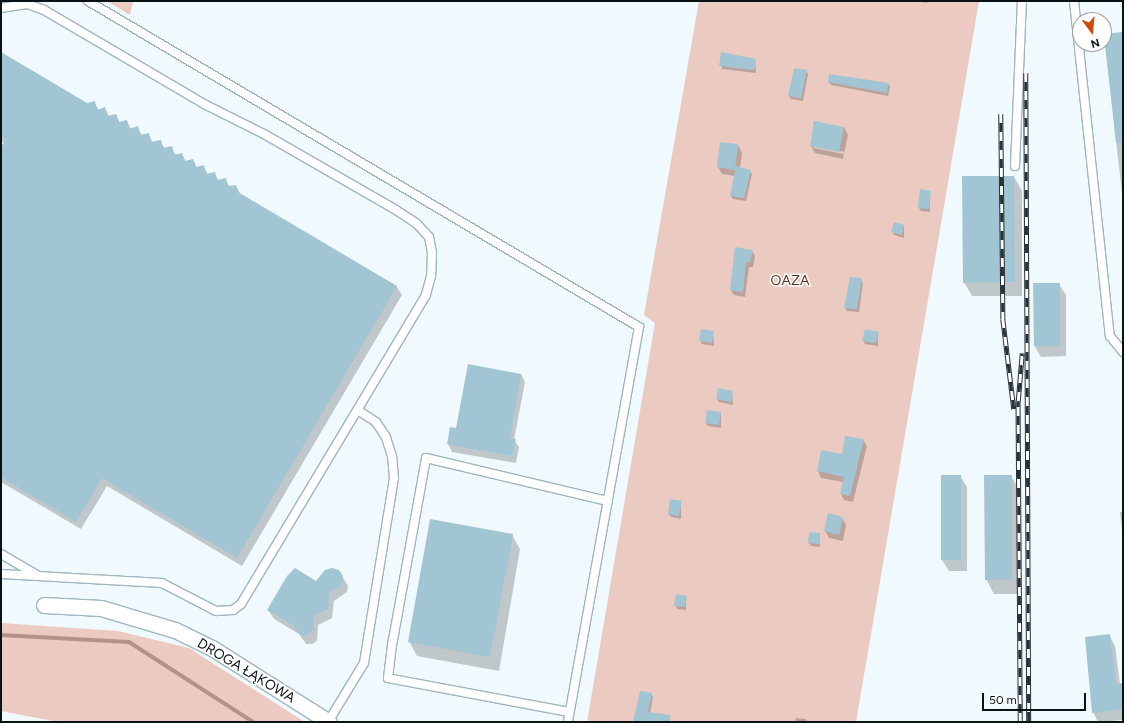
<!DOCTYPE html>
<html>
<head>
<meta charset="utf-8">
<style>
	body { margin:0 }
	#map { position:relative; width:1124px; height:723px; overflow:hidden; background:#f0f9fd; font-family:Figtree,sans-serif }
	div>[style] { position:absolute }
	.green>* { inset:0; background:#ebcbc1 }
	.shadow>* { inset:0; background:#0003 }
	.stream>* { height:4px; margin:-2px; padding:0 2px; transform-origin:2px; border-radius:2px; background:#b39388 }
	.building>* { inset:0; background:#a2c5d3 }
	.roads { filter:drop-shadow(1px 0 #9fb6c0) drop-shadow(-1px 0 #9fb6c0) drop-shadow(0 1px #9fb6c0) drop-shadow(0 -1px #9fb6c0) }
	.lane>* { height:8px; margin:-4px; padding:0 4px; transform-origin:4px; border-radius:4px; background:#fff }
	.street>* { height:15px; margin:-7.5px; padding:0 7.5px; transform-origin:7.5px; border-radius:7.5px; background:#fff }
	.rail>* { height:4.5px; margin-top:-2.25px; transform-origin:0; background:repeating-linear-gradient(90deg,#fff 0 9px,#293236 0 18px); box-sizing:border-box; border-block:1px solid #293236 }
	span { translate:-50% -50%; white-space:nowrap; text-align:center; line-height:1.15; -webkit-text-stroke:3px #fff; paint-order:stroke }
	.park-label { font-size:14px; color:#603222 }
	.street-label { font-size:14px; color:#091215 }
	.frame { position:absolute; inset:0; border:2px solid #091215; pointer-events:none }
	.north { position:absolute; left:1072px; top:12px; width:40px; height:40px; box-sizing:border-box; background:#fff; border:1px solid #9da0a1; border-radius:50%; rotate:164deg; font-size:11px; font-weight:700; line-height:16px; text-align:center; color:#091215 }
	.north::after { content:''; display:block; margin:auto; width:14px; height:18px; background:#cd4707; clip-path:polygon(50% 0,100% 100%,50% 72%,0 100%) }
	.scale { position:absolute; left:982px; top:693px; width:104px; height:18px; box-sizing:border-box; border:2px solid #091215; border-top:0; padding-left:5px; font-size:12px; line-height:14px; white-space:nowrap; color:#091215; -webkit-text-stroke:3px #fff; paint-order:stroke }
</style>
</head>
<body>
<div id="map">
	<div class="green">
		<div style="clip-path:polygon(107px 1px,133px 1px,130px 15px)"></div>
		<div style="clip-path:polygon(699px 1px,979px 1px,856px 722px,587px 722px,655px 323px,644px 315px)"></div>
		<div style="clip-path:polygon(1px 623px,118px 631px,189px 648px,305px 722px,58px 722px,1px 711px)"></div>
	</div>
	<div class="shadow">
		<div style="clip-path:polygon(916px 1px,927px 1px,927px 3px)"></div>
		<div style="clip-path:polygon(1123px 33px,1123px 202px,1104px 35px)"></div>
		<div style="clip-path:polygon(722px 53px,755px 60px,756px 73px,722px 69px)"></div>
		<div style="clip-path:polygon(1px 54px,87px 104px,94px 102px,99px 110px,105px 109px,109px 116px,116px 115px,120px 123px,127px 121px,131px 129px,138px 128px,142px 135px,148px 134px,153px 143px,160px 141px,165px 149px,171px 147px,176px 155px,182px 154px,186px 162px,193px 160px,197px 168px,203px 166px,208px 174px,214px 173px,219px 181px,225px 179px,230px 187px,236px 186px,241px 195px,397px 287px,402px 295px,242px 566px,107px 486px,81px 529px,1px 482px,1px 149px,5px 143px,1px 141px)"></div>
		<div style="clip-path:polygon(806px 71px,808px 74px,803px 101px,791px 99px,789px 96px)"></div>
		<div style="clip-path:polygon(829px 82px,888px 84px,890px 87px,888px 96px,831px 85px)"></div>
		<div style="clip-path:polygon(evenodd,844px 127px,848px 135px,843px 159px,815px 153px,811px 146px,844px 127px,814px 146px,845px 152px,844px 154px,814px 148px,814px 146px)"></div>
		<div style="clip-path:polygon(721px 143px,738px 145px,742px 153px,740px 168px,750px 171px,752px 174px,746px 201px,733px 199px,731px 196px,735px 176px,722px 174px,718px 167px)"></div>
		<div style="clip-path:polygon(1014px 177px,1022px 191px,1022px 296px,972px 296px,964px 282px)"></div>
		<div style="clip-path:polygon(930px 191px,930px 212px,921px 211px,919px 208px)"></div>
		<div style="clip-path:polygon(904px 225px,904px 238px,894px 235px,893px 232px)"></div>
		<div style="clip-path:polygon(752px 251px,755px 256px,753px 267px,749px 267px,745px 297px,734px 295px,731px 290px)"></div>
		<div style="clip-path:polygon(861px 279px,863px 283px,859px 312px,847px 311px,845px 308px)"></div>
		<div style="clip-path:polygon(1059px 284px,1066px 295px,1066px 356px,1041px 357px,1034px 345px)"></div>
		<div style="clip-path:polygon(713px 332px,714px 346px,702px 344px,700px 341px)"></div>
		<div style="clip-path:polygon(878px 332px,878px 346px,865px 344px,863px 340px)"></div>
		<div style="clip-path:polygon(521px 374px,525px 382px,514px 440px,519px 447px,516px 463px,452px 452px,448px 444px,451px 428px,457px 429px)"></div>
		<div style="clip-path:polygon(732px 392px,733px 405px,719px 402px,717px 399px)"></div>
		<div style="clip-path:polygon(721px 413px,721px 428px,708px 426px,706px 423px)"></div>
		<div style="clip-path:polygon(863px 440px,867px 446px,853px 502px,844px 500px,841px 494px,843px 482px,821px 478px,818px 471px,822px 451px,843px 455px)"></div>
		<div style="clip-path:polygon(942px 476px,960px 476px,967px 487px,967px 571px,949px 571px,942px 560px)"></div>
		<div style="clip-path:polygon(1011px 476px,1020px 491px,1020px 594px,994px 594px,986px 579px)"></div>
		<div style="clip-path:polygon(681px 501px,681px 519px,671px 517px,669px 514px)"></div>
		<div style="clip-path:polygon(1120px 512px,1123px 512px,1123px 539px)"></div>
		<div style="clip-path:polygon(828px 515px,842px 518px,846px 525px,843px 541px,829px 538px,825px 531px)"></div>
		<div style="clip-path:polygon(819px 534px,820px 547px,811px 546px,809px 543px)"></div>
		<div style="clip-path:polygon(512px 535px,520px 549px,499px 671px,417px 656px,409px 641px)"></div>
		<div style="clip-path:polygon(342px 576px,348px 586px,347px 592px,334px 601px,332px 618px,318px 625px,317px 641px,312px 644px,306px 644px,299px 634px,274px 619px,268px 610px)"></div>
		<div style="clip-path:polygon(686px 597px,686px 610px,677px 609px,675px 605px)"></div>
		<div style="clip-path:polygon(1109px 635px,1115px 646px,1120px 684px,1123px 684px,1123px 720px,1098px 722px,1093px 712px)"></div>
		<div style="clip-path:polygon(651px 694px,653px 697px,650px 713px,668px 722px,634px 722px)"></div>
		<div style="clip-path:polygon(796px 718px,806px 719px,808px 722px,795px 722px)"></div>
	</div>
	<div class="stream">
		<div style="left:1px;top:635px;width:128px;rotate:3.1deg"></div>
		<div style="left:129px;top:642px;width:148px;rotate:32.8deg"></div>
	</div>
	<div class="building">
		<div style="clip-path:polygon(1123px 32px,1123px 142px,1116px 143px,1104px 34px)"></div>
		<div style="clip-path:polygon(1px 52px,87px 103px,95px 101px,97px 110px,105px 107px,108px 116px,116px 114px,119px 122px,127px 120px,129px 129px,138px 126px,140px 135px,149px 133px,151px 142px,161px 140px,163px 148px,172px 146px,174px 155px,182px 153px,185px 161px,193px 159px,196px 167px,204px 165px,206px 174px,215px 172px,217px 180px,226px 178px,228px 186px,236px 185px,238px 192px,397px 286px,237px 558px,102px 478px,76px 522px,1px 477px,1px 147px,6px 139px,1px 136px)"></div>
		<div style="clip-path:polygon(721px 52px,756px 59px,754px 70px,719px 66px)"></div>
		<div style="clip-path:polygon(794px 68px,807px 70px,801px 98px,788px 96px)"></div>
		<div style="clip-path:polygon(829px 74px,889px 83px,887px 93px,828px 82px)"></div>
		<div style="clip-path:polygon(814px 121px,844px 127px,839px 152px,810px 146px)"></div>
		<div style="clip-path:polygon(720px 142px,738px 144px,735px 170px,717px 167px)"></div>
		<div style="clip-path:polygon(736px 166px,751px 170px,744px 198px,730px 196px)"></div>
		<div style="clip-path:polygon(962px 176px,1014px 176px,1015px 282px,963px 283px)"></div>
		<div style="clip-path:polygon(920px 189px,931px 191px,929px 209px,918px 208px)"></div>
		<div style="clip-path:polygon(894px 222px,904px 225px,902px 235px,891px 232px)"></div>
		<div style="clip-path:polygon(735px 247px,753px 250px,750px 262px,746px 262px,743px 292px,730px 290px)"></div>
		<div style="clip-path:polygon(850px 277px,862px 278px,857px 309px,844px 308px)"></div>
		<div style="clip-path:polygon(1033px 283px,1060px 283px,1060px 346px,1034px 346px)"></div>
		<div style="clip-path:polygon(701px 329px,714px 331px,712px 343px,699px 341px)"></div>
		<div style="clip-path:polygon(865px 329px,879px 332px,876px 343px,862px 341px)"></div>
		<div style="clip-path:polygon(468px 364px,521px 374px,510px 438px,516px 439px,512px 456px,447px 444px,450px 427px,456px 428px)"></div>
		<div style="clip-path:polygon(718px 388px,733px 391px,731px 402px,716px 399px)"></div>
		<div style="clip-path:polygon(707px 410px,721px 412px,719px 425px,705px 423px)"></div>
		<div style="clip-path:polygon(845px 436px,864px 439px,850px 496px,840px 494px,844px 477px,817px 471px,821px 450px,842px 454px)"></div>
		<div style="clip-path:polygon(941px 475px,961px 475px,961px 560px,941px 560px)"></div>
		<div style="clip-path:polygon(984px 475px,1012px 475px,1012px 579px,985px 580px)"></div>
		<div style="clip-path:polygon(670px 499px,682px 501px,679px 516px,668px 514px)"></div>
		<div style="clip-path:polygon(828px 513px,843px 517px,839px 535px,824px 531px)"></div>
		<div style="clip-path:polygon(430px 519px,513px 534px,490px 657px,408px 642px)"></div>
		<div style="clip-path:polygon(809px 532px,820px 533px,819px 544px,808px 543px)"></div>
		<div style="clip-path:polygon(295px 568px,316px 581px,325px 570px,332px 568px,339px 570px,343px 576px,341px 586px,329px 592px,328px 609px,313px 616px,314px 629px,306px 636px,300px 635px,293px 625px,267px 610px,287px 576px)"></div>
		<div style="clip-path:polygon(676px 594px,687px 596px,685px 607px,674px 606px)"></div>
		<div style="clip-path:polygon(1110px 634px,1116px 684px,1123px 683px,1123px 709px,1092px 713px,1085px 637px)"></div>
		<div style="clip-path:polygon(640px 691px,652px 693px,648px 712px,670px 715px,670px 722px,633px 722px)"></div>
	</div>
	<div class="roads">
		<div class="lane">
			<div style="left:88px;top:1px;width:640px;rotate:30.61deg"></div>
			<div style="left:639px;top:327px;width:401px;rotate:100.2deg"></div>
			<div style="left:1074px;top:1px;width:337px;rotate:83.9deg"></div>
			<div style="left:1110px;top:336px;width:21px;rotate:51deg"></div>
			<div style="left:1px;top:8px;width:26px;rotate:-9deg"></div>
			<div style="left:27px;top:4px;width:18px;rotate:19deg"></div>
			<div style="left:44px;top:10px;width:186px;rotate:30.4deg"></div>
			<div style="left:204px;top:104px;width:67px;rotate:26.6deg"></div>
			<div style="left:264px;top:134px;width:152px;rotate:29.9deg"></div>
			<div style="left:396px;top:210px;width:24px;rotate:33deg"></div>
			<div style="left:416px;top:223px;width:19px;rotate:47deg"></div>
			<div style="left:429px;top:237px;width:15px;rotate:79deg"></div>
			<div style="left:432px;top:252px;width:24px;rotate:92deg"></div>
			<div style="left:431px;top:276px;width:20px;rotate:105deg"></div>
			<div style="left:426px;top:295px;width:360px;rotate:120.9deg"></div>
			<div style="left:241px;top:604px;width:10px;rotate:143deg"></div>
			<div style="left:233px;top:610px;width:17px;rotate:177deg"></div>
			<div style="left:216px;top:611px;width:61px;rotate:-152.6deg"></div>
			<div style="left:162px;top:583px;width:161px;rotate:-176.8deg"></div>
			<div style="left:1015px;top:166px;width:165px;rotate:-87.6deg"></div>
			<div style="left:1px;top:554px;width:42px;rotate:30.3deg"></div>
			<div style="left:569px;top:712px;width:184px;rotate:-169.4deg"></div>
			<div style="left:388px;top:678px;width:38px;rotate:-83deg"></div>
			<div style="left:393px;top:640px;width:185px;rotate:-79.7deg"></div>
			<div style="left:426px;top:458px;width:187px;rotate:13.3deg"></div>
			<div style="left:328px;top:722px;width:69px;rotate:-58.6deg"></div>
			<div style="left:364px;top:663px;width:187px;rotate:-80.8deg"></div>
			<div style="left:394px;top:478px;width:22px;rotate:-95deg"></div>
			<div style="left:392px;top:456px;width:20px;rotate:-108deg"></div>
			<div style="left:386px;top:437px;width:18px;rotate:-124deg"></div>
			<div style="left:376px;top:422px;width:20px;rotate:-147deg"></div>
		</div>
		<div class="street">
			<div style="left:44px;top:605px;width:57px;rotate:3deg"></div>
			<div style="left:101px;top:608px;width:77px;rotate:16.6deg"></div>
			<div style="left:175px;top:630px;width:41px;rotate:25.9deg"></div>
			<div style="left:212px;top:648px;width:138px;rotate:32.3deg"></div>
		</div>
	</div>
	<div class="rail">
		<div style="left:1026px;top:73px;width:649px;rotate:89.74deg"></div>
		<div style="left:1001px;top:114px;width:205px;rotate:89.4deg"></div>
		<div style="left:1003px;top:319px;width:91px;rotate:83deg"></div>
		<div style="left:1020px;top:722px;width:321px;rotate:-90.4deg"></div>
		<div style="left:1018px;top:401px;width:48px;rotate:-85.2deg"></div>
	</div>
	<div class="park-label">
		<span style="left:790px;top:281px">OAZA</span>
	</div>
	<div class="street-label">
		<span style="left:246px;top:671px;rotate:31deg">DROGA ŁĄKOWA</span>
	</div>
	<div class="frame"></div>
	<div class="north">N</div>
	<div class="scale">50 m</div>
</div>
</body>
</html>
